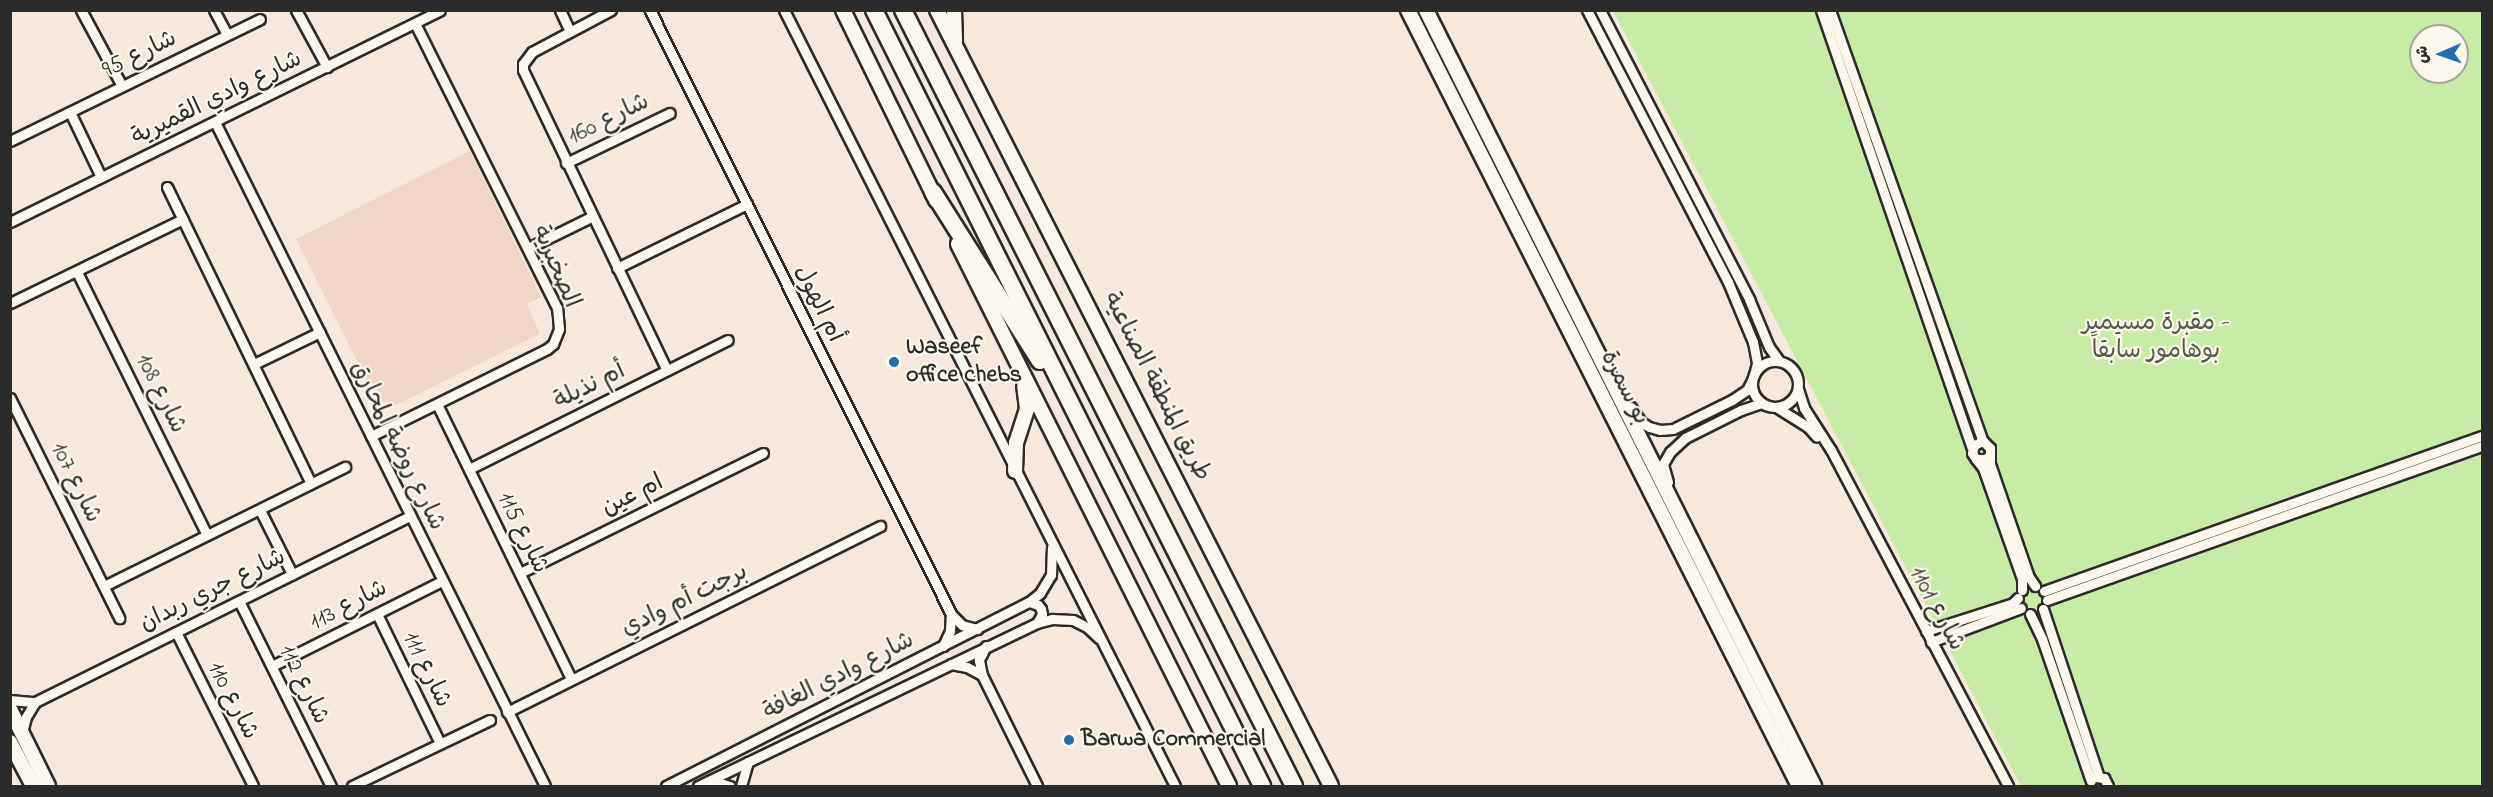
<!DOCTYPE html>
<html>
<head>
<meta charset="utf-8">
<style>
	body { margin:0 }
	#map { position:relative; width:2493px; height:797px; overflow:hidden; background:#f6e8dc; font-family:"Indie Flower","Playpen Sans Arabic",sans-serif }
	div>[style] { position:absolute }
	.built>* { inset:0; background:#f0d5c9 }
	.green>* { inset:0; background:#c8eca5 }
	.roads { filter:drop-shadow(2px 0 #2b2b2b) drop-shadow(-2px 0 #2b2b2b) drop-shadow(0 2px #2b2b2b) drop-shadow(0 -2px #2b2b2b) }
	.street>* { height:9px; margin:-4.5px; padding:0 4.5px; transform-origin:4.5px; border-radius:4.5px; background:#fbf7ec }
	.street>.ring { margin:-4.5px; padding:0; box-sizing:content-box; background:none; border:9px solid #fbf7ec; border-radius:50% }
	.secondary>* { height:14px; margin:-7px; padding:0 7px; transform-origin:7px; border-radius:7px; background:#fbf7ec }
	.highway>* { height:16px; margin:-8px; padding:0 8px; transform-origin:8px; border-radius:8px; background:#fbf7ec }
	.dots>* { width:16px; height:16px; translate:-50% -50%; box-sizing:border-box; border:3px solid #fbf7ec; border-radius:50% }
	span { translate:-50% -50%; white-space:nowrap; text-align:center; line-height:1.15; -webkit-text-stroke:4.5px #fbf7ec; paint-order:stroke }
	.street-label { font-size:24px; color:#2b2b2b }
	.park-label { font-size:24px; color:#525b4a }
	.poi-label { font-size:24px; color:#2b2b2b; font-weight:700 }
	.left { translate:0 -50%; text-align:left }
	.frame { position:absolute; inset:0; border:12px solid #2b2b2b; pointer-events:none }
	.north { position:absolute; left:2409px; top:24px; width:60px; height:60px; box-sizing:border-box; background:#fbf7ec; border:2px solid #a8a59f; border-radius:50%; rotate:268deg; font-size:16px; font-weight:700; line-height:24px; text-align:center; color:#2b2b2b }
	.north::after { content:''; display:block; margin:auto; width:21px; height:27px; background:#1f6fb2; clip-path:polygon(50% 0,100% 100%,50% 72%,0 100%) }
</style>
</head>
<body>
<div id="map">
	<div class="built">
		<div style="clip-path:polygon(470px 151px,541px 297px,527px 304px,540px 334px,396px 405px,376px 399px,296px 239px)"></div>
	</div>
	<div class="green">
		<div style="clip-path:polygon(evenodd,1613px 11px,2482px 11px,2482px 786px,2021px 786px,1613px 11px,2421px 36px,2457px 36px,2457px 72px,2421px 72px,2421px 36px)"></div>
	</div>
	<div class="roads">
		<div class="street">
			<div style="left:81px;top:10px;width:86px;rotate:61.7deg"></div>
			<div style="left:214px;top:10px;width:27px;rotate:62deg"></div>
			<div style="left:296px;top:10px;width:65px;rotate:61.5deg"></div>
			<div style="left:560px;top:10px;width:23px;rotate:65deg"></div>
			<div style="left:611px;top:10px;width:89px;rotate:152deg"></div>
			<div style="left:532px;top:52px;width:15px;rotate:127deg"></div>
			<div style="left:523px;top:64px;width:6px;rotate:90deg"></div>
			<div style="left:523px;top:70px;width:333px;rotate:64.4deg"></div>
			<div style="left:650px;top:10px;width:675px;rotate:63.51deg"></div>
			<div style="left:951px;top:614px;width:16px;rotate:45deg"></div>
			<div style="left:962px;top:625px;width:16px;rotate:15deg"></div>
			<div style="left:784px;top:10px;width:869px;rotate:63.26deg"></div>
			<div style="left:1587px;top:10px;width:306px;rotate:62.6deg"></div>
			<div style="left:1728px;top:282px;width:65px;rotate:67.4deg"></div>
			<div style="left:1753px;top:342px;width:21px;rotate:79deg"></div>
			<div style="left:1757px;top:363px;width:12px;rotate:104deg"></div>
			<div style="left:1600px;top:10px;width:325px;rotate:62.7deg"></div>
			<div style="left:1749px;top:299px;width:52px;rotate:67.4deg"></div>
			<div style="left:1769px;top:347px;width:17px;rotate:54deg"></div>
			<div style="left:1821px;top:10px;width:463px;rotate:71deg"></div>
			<div style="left:1830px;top:10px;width:457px;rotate:70.5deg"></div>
			<div style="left:70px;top:112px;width:72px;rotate:64.5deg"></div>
			<div style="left:215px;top:122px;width:741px;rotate:63.57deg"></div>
			<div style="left:10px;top:141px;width:278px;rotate:-26deg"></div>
			<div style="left:566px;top:163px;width:115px;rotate:-25.7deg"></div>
			<div style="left:167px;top:187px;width:329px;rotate:64.1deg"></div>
			<div style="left:10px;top:222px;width:479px;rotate:-26.2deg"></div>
			<div style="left:528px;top:248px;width:70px;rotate:-26.2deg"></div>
			<div style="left:617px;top:268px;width:145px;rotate:-26.2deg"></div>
			<div style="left:77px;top:272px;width:293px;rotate:63.7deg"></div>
			<div style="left:10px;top:303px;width:192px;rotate:-25.9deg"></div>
			<div class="ring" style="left:1752px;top:361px;width:37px;height:37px"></div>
			<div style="left:254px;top:364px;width:73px;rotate:-25.9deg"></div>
			<div style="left:1798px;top:389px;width:20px;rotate:72deg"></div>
			<div style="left:1804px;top:408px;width:50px;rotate:57.3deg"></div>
			<div style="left:1831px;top:450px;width:380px;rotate:62.2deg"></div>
			<div style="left:10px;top:398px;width:246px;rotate:63.6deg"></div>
			<div style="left:437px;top:404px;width:306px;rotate:64deg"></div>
			<div style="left:1631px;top:407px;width:18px;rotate:56deg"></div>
			<div style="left:1641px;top:422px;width:9px;rotate:32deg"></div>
			<div style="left:1649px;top:427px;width:11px;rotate:15deg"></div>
			<div style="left:1660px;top:430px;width:13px;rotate:-4deg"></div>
			<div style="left:1673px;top:429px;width:66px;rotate:-26.2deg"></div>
			<div style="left:1732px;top:400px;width:18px;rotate:-34deg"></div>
			<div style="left:1747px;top:390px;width:11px;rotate:-63deg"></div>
			<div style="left:1776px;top:407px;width:38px;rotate:32deg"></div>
			<div style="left:1808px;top:427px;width:13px;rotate:48deg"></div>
			<div style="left:371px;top:436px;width:196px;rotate:-26.3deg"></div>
			<div style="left:547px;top:349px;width:8px;rotate:-40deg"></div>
			<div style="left:553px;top:344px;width:16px;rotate:-68deg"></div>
			<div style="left:559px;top:329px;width:21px;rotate:-95deg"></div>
			<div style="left:557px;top:308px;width:318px;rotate:-116.5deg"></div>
			<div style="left:1989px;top:456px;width:5px;rotate:143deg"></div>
			<div style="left:1985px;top:459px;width:9px;rotate:180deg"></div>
			<div style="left:1976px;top:459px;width:7px;rotate:-124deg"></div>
			<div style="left:1972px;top:453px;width:8px;rotate:-76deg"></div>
			<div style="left:1974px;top:445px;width:10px;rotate:-24deg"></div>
			<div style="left:1983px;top:441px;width:10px;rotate:45deg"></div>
			<div style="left:1990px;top:448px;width:16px;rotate:90deg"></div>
			<div style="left:1990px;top:464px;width:120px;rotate:71deg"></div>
			<div style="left:2029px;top:577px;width:11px;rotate:56deg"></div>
			<div style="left:1976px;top:459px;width:11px;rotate:52deg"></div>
			<div style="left:1983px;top:468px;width:118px;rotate:70.6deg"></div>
			<div style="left:2022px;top:579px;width:11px;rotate:90deg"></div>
			<div style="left:469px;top:469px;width:289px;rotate:-26.5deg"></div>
			<div style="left:1668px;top:482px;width:19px;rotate:-106deg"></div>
			<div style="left:1663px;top:464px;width:14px;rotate:-60deg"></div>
			<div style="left:1670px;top:452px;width:21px;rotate:-43deg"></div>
			<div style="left:1685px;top:438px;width:63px;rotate:-26.6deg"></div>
			<div style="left:1741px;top:410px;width:21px;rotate:-19deg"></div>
			<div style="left:260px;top:510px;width:72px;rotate:63.4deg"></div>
			<div style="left:520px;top:573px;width:271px;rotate:-26.3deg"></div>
			<div style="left:104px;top:586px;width:269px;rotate:-26.3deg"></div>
			<div style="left:2044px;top:591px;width:465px;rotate:-19.5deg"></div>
			<div style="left:2047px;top:600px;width:461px;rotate:-19.5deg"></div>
			<div style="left:239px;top:601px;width:207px;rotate:63.6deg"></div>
			<div style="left:1029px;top:602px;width:9px;rotate:18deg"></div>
			<div style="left:1038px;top:605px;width:5px;rotate:53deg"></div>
			<div style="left:1041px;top:609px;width:5px;rotate:79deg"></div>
			<div style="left:1042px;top:614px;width:10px;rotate:119deg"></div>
			<div style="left:2043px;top:609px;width:177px;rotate:71.6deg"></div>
			<div style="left:377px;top:614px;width:144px;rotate:64deg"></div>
			<div style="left:2030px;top:614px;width:28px;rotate:64deg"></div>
			<div style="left:2042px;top:639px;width:150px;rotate:71deg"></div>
			<div style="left:1926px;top:631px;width:91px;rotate:-17.8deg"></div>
			<div style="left:2013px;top:603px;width:7px;rotate:-45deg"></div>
			<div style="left:176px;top:632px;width:172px;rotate:63.4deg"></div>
			<div style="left:1931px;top:642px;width:96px;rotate:-20.7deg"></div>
			<div style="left:943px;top:646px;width:17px;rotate:-65deg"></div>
			<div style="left:950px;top:631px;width:17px;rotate:-87deg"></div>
			<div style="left:986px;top:646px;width:16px;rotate:117deg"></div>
			<div style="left:979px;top:660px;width:15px;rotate:79deg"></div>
			<div style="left:982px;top:675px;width:124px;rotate:63.6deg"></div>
			<div style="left:951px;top:664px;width:16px;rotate:11deg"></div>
			<div style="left:967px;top:667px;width:17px;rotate:28deg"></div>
			<div style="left:272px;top:666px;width:190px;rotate:-26.6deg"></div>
			<div style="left:10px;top:700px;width:25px;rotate:5deg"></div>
			<div style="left:35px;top:702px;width:419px;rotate:-26.4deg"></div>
			<div style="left:507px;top:712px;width:417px;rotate:-26.5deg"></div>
			<div style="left:22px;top:733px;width:16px;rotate:-76deg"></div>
			<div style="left:26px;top:717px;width:17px;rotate:-59deg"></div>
			<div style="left:2095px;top:777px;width:9px;rotate:6deg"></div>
			<div style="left:2104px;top:778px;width:9px;rotate:63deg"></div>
			<div style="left:711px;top:780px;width:20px;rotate:18deg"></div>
			<div style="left:352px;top:786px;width:153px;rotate:-25.6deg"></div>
			<div style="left:666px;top:786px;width:407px;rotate:-26.9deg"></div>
			<div style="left:1029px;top:602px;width:14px;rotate:-39deg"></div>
			<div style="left:1040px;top:593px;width:21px;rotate:-59deg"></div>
			<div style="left:1051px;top:575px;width:28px;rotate:-88deg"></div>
			<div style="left:698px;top:786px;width:376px;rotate:-25.7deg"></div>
			<div style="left:1037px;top:623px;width:16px;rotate:-15deg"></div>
			<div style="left:1052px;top:619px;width:21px;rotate:3deg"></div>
			<div style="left:1073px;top:620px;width:16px;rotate:27deg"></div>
			<div style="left:1087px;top:627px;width:16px;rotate:43deg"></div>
			<div style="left:741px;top:786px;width:25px;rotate:-74deg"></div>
		</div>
		<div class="secondary">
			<div style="left:843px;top:10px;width:212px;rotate:63.9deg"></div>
			<div style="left:937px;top:10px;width:870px;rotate:63.08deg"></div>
			<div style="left:954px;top:10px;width:31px;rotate:88deg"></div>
			<div style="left:1408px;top:10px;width:869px;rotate:63.26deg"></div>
			<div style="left:1426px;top:10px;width:868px;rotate:63.43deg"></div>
			<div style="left:958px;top:244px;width:606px;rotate:63.43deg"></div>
			<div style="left:1015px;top:471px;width:28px;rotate:-88deg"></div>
			<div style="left:1016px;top:443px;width:36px;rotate:-72deg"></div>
			<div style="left:1027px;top:409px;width:23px;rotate:-97deg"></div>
			<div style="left:10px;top:709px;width:86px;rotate:63.7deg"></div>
			<div style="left:10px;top:742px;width:50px;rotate:62.4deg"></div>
		</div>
		<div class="highway">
			<div style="left:874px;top:10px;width:868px;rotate:63.43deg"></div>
			<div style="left:903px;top:10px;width:869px;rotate:63.26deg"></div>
			<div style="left:933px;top:192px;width:200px;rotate:57.7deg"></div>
		</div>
	</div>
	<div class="dots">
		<div style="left:894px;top:362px;background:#1f6fb2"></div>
		<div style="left:1069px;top:740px;background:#1f6fb2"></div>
	</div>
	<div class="street-label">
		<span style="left:140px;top:55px;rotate:-26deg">شارع 95</span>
		<span style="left:217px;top:99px;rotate:-26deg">شارع وادي القميرية</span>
		<span style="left:609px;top:120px;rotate:-26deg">شارع 160</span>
		<span style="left:555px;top:267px;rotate:67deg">الصخبرية</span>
		<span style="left:818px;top:304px;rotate:64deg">أم الهول</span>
		<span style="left:590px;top:387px;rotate:-26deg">أم نذيلة</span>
		<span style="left:1156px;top:387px;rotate:63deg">طريق المنطقة الصناعية</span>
		<span style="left:1624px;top:388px;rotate:63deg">بو سمرة</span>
		<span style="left:160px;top:394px;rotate:64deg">شارع 108</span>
		<span style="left:397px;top:446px;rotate:64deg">شارع روضة المحارق</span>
		<span style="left:75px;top:483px;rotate:64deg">شارع 107</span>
		<span style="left:633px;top:496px;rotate:-26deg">ام عين</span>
		<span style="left:522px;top:533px;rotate:64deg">شارع 115</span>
		<span style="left:213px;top:591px;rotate:-26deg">شارع جري ربدان</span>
		<span style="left:685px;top:601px;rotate:-26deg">برجت أم وادي</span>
		<span style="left:349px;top:606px;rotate:-27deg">شارع 113</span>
		<span style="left:1936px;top:609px;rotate:62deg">شارع 1101</span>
		<span style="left:426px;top:670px;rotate:64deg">شارع 111</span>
		<span style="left:839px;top:677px;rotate:-27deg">شارع وادي الغافة</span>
		<span style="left:303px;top:685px;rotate:64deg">شارع 112</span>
		<span style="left:232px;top:701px;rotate:63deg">شارع 110</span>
	</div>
	<div class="park-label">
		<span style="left:2156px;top:338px">مقبرة مسيمير -<br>بوهامور سابقاً</span>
	</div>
	<div class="poi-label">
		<span class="left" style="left:906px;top:362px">Waseef<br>office chebs</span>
		<span class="left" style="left:1081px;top:740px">Barwa Commercial</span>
	</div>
	<div class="frame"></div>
	<div class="north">ش</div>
</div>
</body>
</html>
